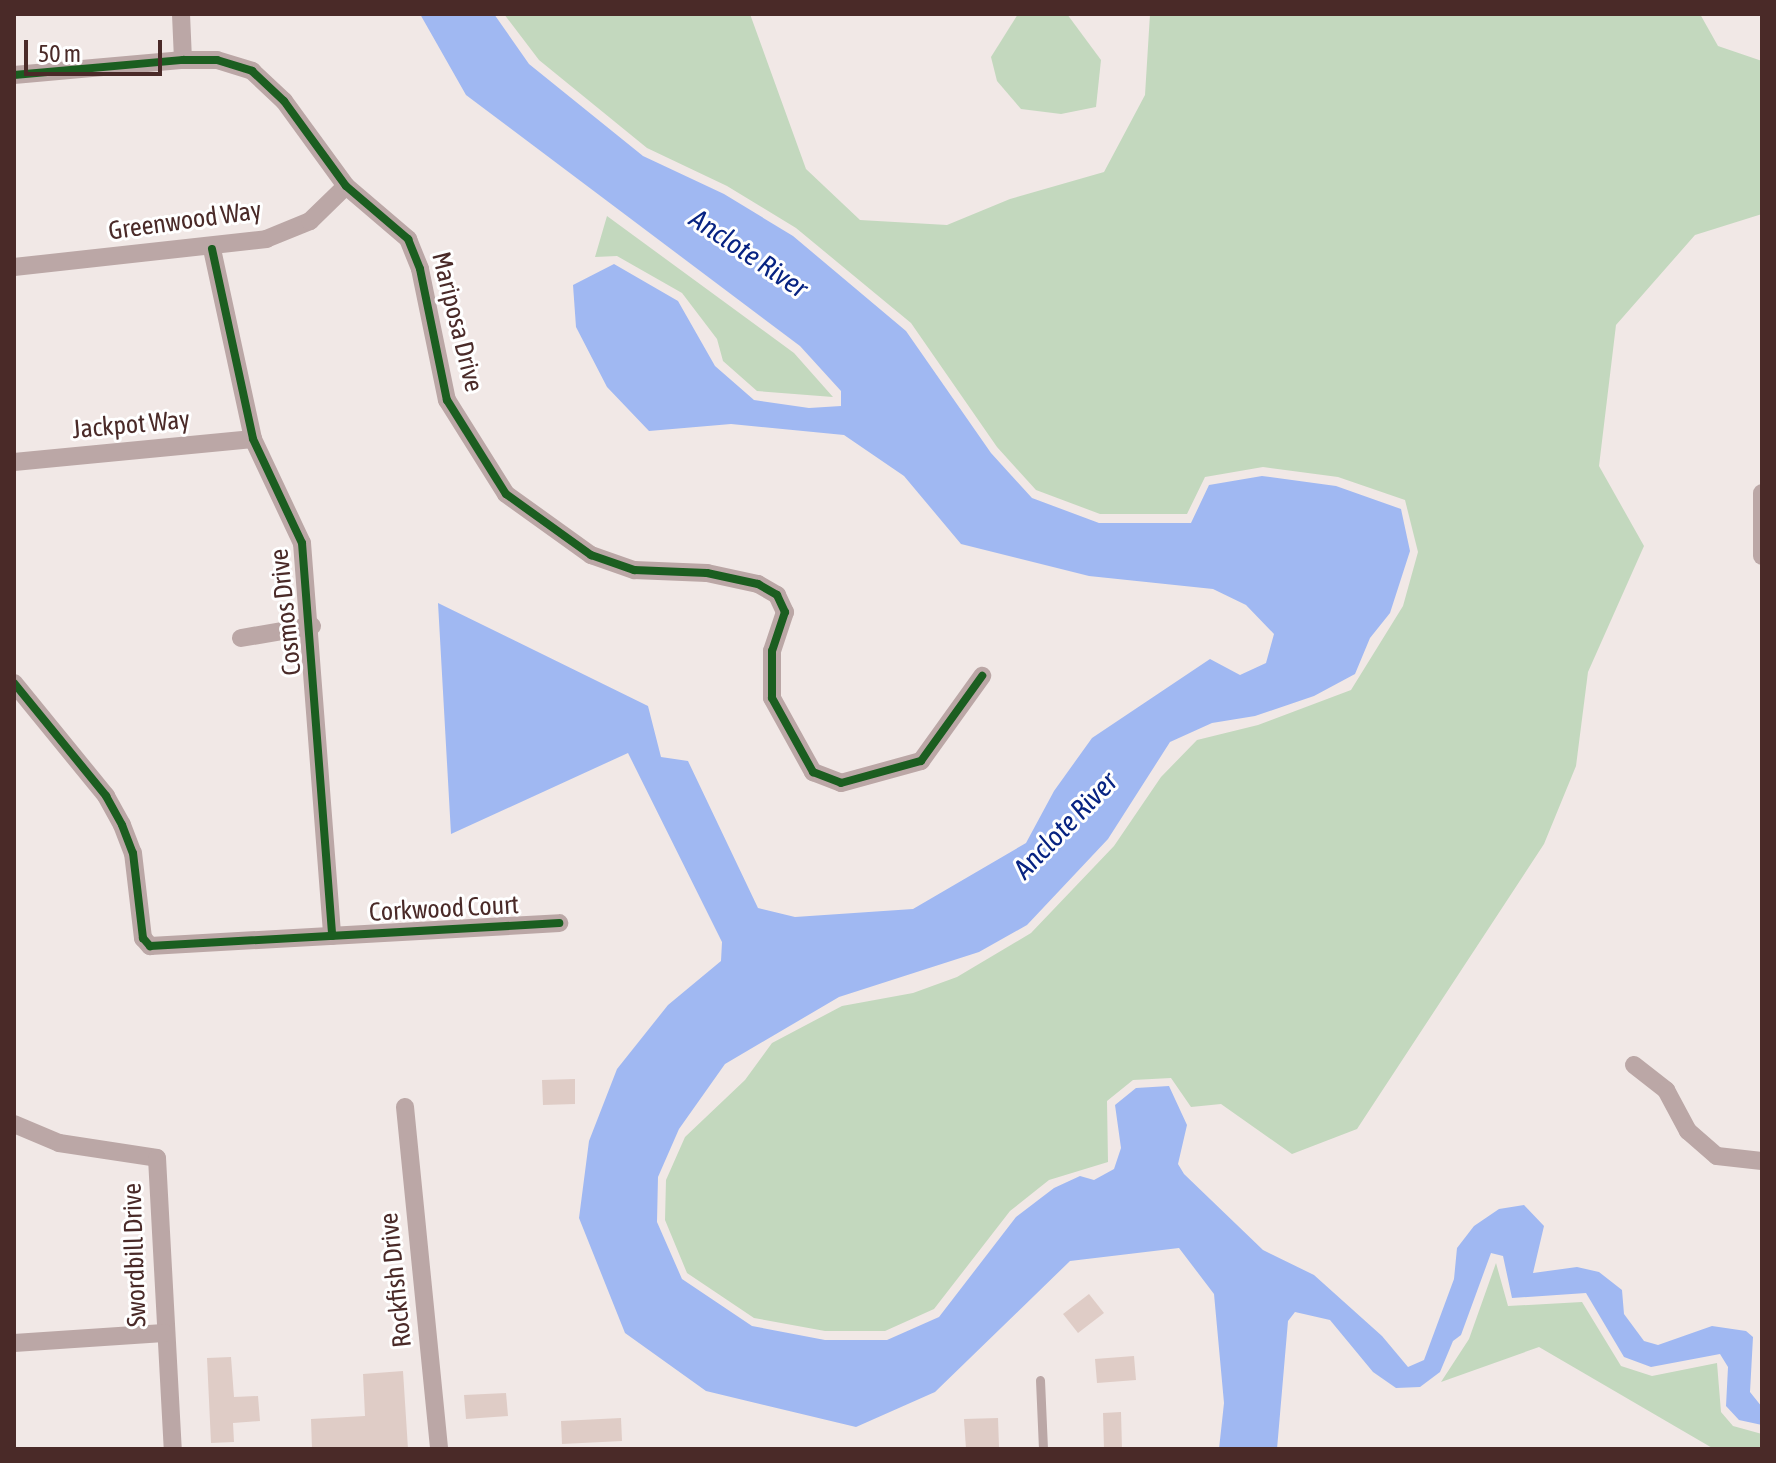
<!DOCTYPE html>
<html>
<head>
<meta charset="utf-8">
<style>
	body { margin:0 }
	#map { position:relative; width:1776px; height:1463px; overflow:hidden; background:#f1e8e6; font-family:"Asap Condensed",sans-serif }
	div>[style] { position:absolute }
	.green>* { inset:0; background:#c3d8be }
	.water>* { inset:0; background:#a0b8f2 }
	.building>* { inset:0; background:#dfccc6 }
	.lane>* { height:9px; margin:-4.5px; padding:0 4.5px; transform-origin:4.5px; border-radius:4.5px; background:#bba7a6 }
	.street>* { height:18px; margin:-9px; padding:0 9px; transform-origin:9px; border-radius:9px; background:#bba7a6 }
	.cycleway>* { height:8px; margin:-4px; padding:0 4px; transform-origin:4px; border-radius:4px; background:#1b5e20 }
	span { translate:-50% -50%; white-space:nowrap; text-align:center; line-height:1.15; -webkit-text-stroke:6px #fff; paint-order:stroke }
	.street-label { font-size:26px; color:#4a2a28 }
	.water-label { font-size:28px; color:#072382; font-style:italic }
	.frame { position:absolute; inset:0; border:16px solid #4a2a28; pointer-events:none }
	.scale { position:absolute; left:24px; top:40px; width:138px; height:36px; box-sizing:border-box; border:4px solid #4a2a28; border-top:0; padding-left:10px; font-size:24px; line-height:28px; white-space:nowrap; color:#4a2a28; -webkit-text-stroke:6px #fff; paint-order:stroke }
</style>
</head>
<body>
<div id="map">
	<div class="green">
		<div style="clip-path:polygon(504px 14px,750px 14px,806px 169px,860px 220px,947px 225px,1010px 199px,1104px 172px,1145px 95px,1150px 14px,1700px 14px,1718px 46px,1762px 61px,1762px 214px,1695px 235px,1616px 325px,1599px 466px,1644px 546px,1588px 672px,1576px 766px,1544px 844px,1357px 1129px,1292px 1154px,1221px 1104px,1191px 1107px,1171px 1078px,1133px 1080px,1107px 1101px,1108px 1162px,1049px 1180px,1010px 1211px,934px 1309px,885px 1331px,825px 1331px,754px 1318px,687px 1273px,665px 1220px,666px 1180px,685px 1137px,745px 1080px,772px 1043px,842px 1006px,913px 993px,957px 977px,1031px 933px,1114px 846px,1161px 777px,1197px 740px,1258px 725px,1351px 690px,1403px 606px,1418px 552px,1405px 500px,1338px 477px,1263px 467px,1205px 477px,1187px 514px,1100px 514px,1036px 490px,997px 447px,911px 323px,796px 228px,727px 186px,647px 148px,539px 60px)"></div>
		<div style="clip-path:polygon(1018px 14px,1067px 14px,1101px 60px,1096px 107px,1061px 114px,1021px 109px,997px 81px,991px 57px)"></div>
		<div style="clip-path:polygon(607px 216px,794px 353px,833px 397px,757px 391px,723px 361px,717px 339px,682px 293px,617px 256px,595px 257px)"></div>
		<div style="clip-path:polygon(1496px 1263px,1508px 1306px,1582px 1302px,1621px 1366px,1652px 1376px,1717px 1363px,1721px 1412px,1733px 1426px,1762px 1434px,1762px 1449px,1714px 1449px,1539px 1347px,1441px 1382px,1469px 1339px)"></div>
	</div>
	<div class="water">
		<div style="clip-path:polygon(420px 14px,494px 14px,529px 64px,643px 156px,724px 194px,793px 236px,906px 331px,991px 453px,1032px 498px,1099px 523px,1191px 523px,1209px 485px,1262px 476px,1336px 486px,1401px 509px,1410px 551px,1390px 613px,1370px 638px,1355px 674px,1314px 696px,1255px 716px,1212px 723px,1170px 742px,1108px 839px,1027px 925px,979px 952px,839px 997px,725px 1064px,679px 1129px,658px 1177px,657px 1222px,682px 1279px,752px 1326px,825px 1340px,887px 1340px,939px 1317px,1016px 1217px,1054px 1188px,1080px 1176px,1094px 1180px,1114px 1169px,1121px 1148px,1115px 1105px,1136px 1088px,1169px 1086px,1187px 1125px,1178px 1164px,1184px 1174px,1263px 1250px,1314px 1275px,1382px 1336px,1408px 1367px,1424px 1360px,1454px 1279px,1457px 1248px,1474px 1226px,1499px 1209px,1524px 1205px,1544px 1226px,1533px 1273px,1577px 1267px,1599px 1272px,1622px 1290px,1624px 1314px,1644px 1341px,1658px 1345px,1712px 1326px,1746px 1331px,1753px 1337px,1750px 1392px,1762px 1407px,1762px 1425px,1739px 1420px,1726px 1406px,1728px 1367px,1720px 1354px,1651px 1367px,1624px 1357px,1586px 1293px,1512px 1298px,1503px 1256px,1491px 1253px,1461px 1335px,1453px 1341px,1440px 1372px,1420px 1387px,1396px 1388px,1373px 1372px,1330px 1320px,1295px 1312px,1288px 1321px,1277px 1449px,1219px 1449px,1224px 1403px,1214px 1294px,1179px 1248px,1070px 1261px,935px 1392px,856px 1427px,706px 1391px,625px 1333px,579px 1218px,589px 1141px,617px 1069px,668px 1005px,721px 961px,722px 942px,628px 753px,451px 834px,438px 603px,648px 706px,661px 757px,688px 761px,758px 908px,795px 917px,913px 909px,1026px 843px,1054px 791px,1092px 738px,1210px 659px,1240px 675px,1266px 663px,1274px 634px,1246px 605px,1213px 589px,1089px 576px,961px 544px,904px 476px,844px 435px,731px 424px,649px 431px,607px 387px,576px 327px,573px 285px,614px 264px,678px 301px,715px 366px,754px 400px,809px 408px,841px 406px,841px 391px,800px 346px,466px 95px)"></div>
	</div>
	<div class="building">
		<div style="clip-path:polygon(575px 1079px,575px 1104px,543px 1105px,542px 1080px)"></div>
		<div style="clip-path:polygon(1089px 1294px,1104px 1313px,1078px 1333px,1063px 1314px)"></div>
		<div style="clip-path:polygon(1134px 1356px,1136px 1380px,1097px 1383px,1095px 1359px)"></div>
		<div style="clip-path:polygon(231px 1357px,234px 1397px,258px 1396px,260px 1421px,233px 1423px,234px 1442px,211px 1443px,207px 1358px)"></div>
		<div style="clip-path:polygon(403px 1371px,408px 1449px,312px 1449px,311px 1419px,365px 1416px,363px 1374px)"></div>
		<div style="clip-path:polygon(506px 1393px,508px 1416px,466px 1419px,464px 1395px)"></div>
		<div style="clip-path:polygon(1121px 1412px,1122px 1449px,1104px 1449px,1103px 1413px)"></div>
		<div style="clip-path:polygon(621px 1418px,622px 1441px,562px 1444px,561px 1421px)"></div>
		<div style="clip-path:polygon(998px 1418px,999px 1447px,966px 1449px,964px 1419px)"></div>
	</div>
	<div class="lane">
		<div style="left:1040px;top:1380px;width:69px;rotate:87.5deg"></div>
	</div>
	<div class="street">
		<div style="left:181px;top:14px;width:46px;rotate:87.5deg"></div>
		<div style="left:14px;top:75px;width:170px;rotate:-5.1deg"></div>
		<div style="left:183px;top:60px;width:34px"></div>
		<div style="left:217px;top:60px;width:37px;rotate:17deg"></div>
		<div style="left:252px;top:71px;width:44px;rotate:43.2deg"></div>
		<div style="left:284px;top:101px;width:105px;rotate:53.9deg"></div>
		<div style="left:346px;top:186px;width:82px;rotate:40.5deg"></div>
		<div style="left:408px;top:239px;width:32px;rotate:68deg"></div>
		<div style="left:420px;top:269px;width:134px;rotate:78.4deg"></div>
		<div style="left:447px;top:400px;width:111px;rotate:57.9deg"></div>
		<div style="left:506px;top:494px;width:105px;rotate:35.7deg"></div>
		<div style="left:591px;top:555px;width:46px;rotate:19.2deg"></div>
		<div style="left:634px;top:570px;width:73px;rotate:2.4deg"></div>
		<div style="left:707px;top:573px;width:52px;rotate:12.2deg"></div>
		<div style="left:758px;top:584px;width:22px;rotate:30deg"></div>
		<div style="left:777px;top:595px;width:19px;rotate:65deg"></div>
		<div style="left:785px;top:612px;width:41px;rotate:108.4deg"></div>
		<div style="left:772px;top:651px;width:47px;rotate:90deg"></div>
		<div style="left:772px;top:698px;width:85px;rotate:61deg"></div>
		<div style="left:813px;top:772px;width:30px;rotate:21deg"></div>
		<div style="left:841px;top:783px;width:83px;rotate:-15.4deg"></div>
		<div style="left:921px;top:761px;width:105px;rotate:-54.3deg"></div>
		<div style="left:212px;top:249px;width:194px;rotate:77.8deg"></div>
		<div style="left:253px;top:439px;width:115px;rotate:64.8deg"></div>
		<div style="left:302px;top:543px;width:394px;rotate:85.6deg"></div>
		<div style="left:14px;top:267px;width:254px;rotate:-6.3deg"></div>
		<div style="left:266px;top:239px;width:48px;rotate:-22.2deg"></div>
		<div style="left:310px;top:221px;width:50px;rotate:-44.2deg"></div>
		<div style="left:14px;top:462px;width:240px;rotate:-5.5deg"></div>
		<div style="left:1762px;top:493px;width:63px;rotate:90deg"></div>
		<div style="left:241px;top:638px;width:72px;rotate:-9.6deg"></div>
		<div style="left:14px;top:683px;width:146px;rotate:50.8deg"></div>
		<div style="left:106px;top:796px;width:33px;rotate:61deg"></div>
		<div style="left:122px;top:825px;width:30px;rotate:69deg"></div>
		<div style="left:133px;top:853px;width:86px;rotate:83.3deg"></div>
		<div style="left:143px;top:938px;width:11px;rotate:49deg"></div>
		<div style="left:150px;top:946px;width:410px;rotate:-3.2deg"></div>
		<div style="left:1634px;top:1065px;width:41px;rotate:38deg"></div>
		<div style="left:1666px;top:1090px;width:47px;rotate:61.8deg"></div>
		<div style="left:1688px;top:1131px;width:38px;rotate:41deg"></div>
		<div style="left:1717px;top:1156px;width:45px;rotate:6.3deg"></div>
		<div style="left:405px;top:1107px;width:344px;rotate:84.3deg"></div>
		<div style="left:14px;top:1124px;width:49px;rotate:22.9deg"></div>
		<div style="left:59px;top:1143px;width:99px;rotate:8.7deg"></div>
		<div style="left:157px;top:1158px;width:291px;rotate:86.9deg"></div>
		<div style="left:14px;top:1343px;width:150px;rotate:-3.8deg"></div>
	</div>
	<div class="cycleway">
		<div style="left:14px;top:75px;width:170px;rotate:-5.1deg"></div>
		<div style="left:183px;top:60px;width:34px"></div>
		<div style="left:217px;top:60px;width:37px;rotate:17deg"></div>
		<div style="left:252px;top:71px;width:44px;rotate:43.2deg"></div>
		<div style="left:284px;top:101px;width:105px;rotate:53.9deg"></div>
		<div style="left:346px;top:186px;width:82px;rotate:40.5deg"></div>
		<div style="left:408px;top:239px;width:32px;rotate:68deg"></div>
		<div style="left:420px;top:269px;width:134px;rotate:78.4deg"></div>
		<div style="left:447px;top:400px;width:111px;rotate:57.9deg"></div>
		<div style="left:506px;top:494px;width:105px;rotate:35.7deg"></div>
		<div style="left:591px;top:555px;width:46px;rotate:19.2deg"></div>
		<div style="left:634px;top:570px;width:73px;rotate:2.4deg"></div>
		<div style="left:707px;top:573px;width:52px;rotate:12.2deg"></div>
		<div style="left:758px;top:584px;width:22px;rotate:30deg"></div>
		<div style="left:777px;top:595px;width:19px;rotate:65deg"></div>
		<div style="left:785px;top:612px;width:41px;rotate:108.4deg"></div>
		<div style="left:772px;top:651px;width:47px;rotate:90deg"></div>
		<div style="left:772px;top:698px;width:85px;rotate:61deg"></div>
		<div style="left:813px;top:772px;width:30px;rotate:21deg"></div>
		<div style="left:841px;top:783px;width:83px;rotate:-15.4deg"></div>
		<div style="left:921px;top:761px;width:105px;rotate:-54.3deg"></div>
		<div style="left:212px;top:249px;width:194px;rotate:77.8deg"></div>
		<div style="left:253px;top:439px;width:115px;rotate:64.8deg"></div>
		<div style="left:302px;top:543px;width:394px;rotate:85.6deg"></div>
		<div style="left:14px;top:683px;width:146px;rotate:50.8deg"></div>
		<div style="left:106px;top:796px;width:33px;rotate:61deg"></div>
		<div style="left:122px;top:825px;width:30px;rotate:69deg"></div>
		<div style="left:133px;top:853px;width:86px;rotate:83.3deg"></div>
		<div style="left:143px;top:938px;width:11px;rotate:49deg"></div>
		<div style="left:150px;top:946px;width:410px;rotate:-3.2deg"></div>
	</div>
	<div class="street-label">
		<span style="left:185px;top:221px;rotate:-8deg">Greenwood Way</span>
		<span style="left:457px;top:322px;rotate:76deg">Mariposa Drive</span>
		<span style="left:131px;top:425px;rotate:-5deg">Jackpot Way</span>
		<span style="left:286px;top:612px;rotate:-96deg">Cosmos Drive</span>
		<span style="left:444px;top:909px;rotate:-3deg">Corkwood Court</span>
		<span style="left:135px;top:1255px;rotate:-92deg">Swordbill Drive</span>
		<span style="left:396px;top:1280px;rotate:-96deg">Rockfish Drive</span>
	</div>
	<div class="water-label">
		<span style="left:749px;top:253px;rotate:34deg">Anclote River</span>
		<span style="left:1065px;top:825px;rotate:-46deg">Anclote River</span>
	</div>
	<div class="frame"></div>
	<div class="scale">50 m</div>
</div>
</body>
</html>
